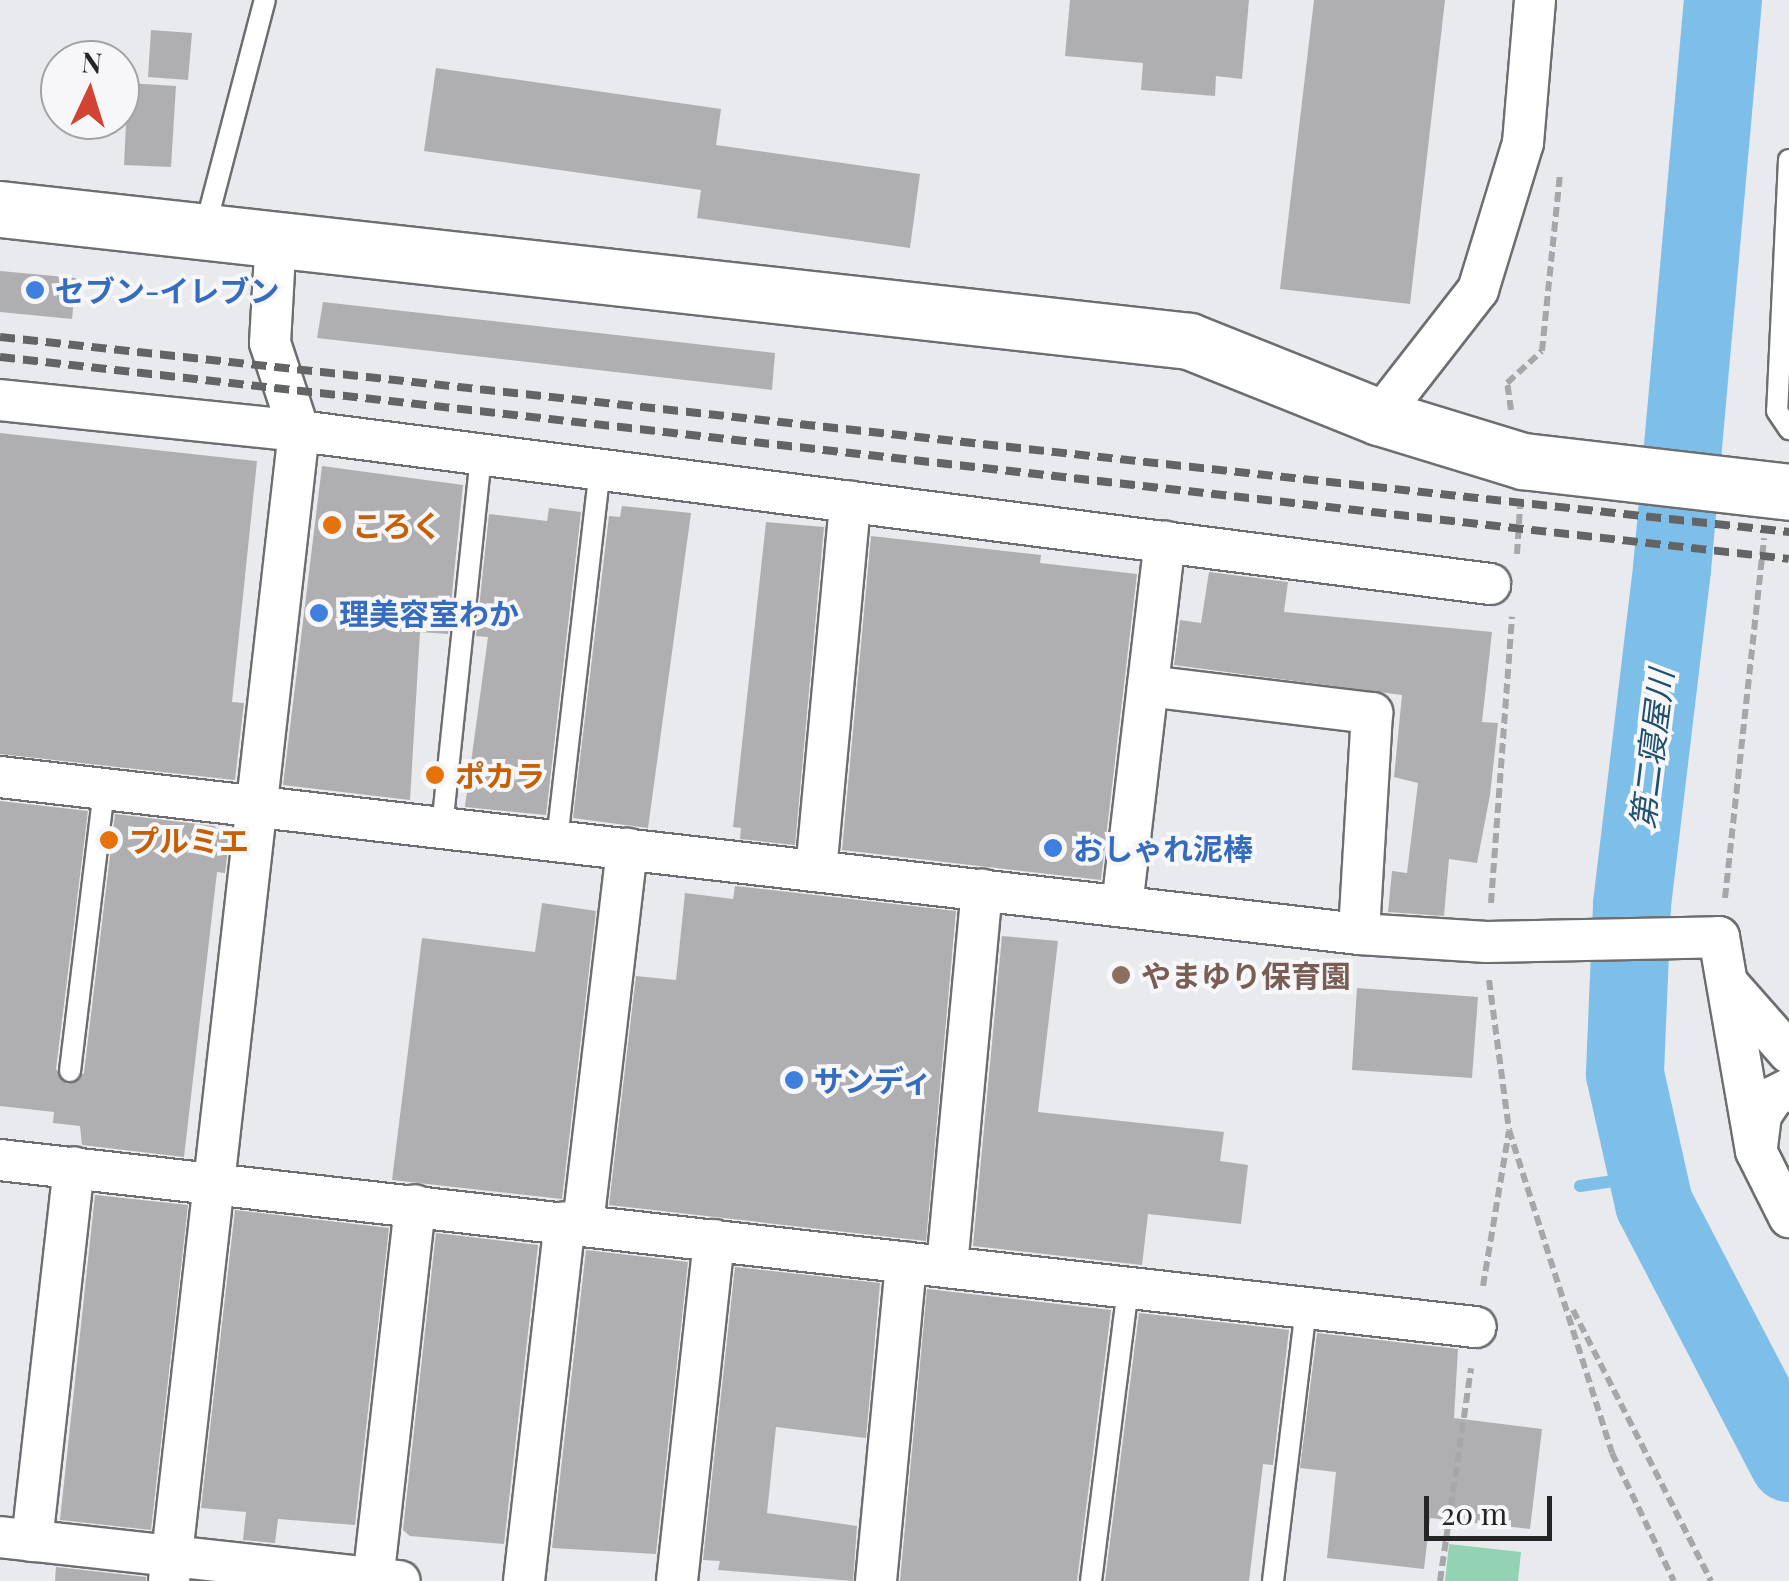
<!DOCTYPE html>
<html>
<head>
<meta charset="utf-8">
<style>
	body { margin:0 }
	#map { position:relative; width:1789px; height:1581px; overflow:hidden; background:#e9eaed; font-family:"Playfair Display","Noto Sans JP",serif }
	div>[style] { position:absolute }
	.green>* { inset:0; background:#94d2b4 }
	.stream>* { height:12px; margin:-6px; padding:0 6px; transform-origin:6px; border-radius:6px; background:#7ebfea }
	.river>* { height:78px; margin:-39px; padding:0 39px; transform-origin:39px; border-radius:39px; background:#7ebfea }
	.building>* { inset:0; background:#afafb2 }
	.path>* { height:6px; margin-top:-3px; transform-origin:0; background:repeating-linear-gradient(90deg,#a6a7a9 0 10px,transparent 0 15px) }
	.roads { filter:drop-shadow(2px 0 #6d6e70) drop-shadow(-2px 0 #6d6e70) drop-shadow(0 2px #6d6e70) drop-shadow(0 -2px #6d6e70) }
	.lane>* { height:20px; margin:-10px; padding:0 10px; transform-origin:10px; border-radius:10px; background:#fff }
	.street>* { height:40px; margin:-20px; padding:0 20px; transform-origin:20px; border-radius:20px; background:#fff }
	.secondary>* { height:55px; margin:-27.5px; padding:0 27.5px; transform-origin:27.5px; border-radius:27.5px; background:#fff }
	.rail>* { height:8px; margin-top:-4px; transform-origin:0; background:repeating-linear-gradient(90deg,#636465 0 15px,transparent 0 23px) }
	.dots>* { width:28px; height:28px; translate:-50% -50%; box-sizing:border-box; border:5px solid #f7f7fa; border-radius:50% }
	span { translate:-50% -50%; white-space:nowrap; text-align:center; line-height:1.15; -webkit-text-stroke:8px #f7f7fa; paint-order:stroke }
	.shop-label { font-size:30px; color:#366cbe; font-weight:700 }
	.left { translate:0 -50%; text-align:left }
	.food-label { font-size:30px; color:#c56008; font-weight:700 }
	.education-label { font-size:30px; color:#785e54; font-weight:700 }
	.water-label { font-size:32px; color:#1f506e; font-style:italic }
	.north { position:absolute; left:40px; top:40px; width:100px; height:100px; box-sizing:border-box; background:#f7f7fa; border:2px solid #a3a3a5; border-radius:50%; rotate:4deg; font-size:28px; font-weight:700; line-height:40px; text-align:center; color:#252526 }
	.north::after { content:''; display:block; margin:auto; width:35px; height:45px; background:#d14434; clip-path:polygon(50% 0,100% 100%,50% 72%,0 100%) }
	.scale { position:absolute; left:1424px; top:1496px; width:128px; height:45px; box-sizing:border-box; border:5px solid #252526; border-top:0; padding-left:12px; font-size:30px; line-height:35px; white-space:nowrap; color:#252526; -webkit-text-stroke:8px #f7f7fa; paint-order:stroke }
</style>
</head>
<body>
<div id="map">
	<div class="green">
		<div style="clip-path:polygon(1449px 1544px,1521px 1552px,1518px 1581px,1445px 1581px)"></div>
	</div>
	<div class="stream">
		<div style="left:1580px;top:1186px;width:68px;rotate:-8.5deg"></div>
	</div>
	<div class="river">
		<div style="left:1723px;top:0;width:571px;rotate:95.12deg"></div>
		<div style="left:1672px;top:569px;width:338px;rotate:96.8deg"></div>
		<div style="left:1632px;top:905px;width:169px;rotate:92.4deg"></div>
		<div style="left:1625px;top:1074px;width:133px;rotate:77.4deg"></div>
		<div style="left:1654px;top:1204px;width:292px;rotate:62.5deg"></div>
	</div>
	<div class="building">
		<div style="clip-path:polygon(1070px 0,1249px 0,1242px 79px,1216px 76px,1215px 96px,1141px 90px,1143px 63px,1065px 56px)"></div>
		<div style="clip-path:polygon(1314px 0,1445px 0,1410px 304px,1280px 289px)"></div>
		<div style="clip-path:polygon(151px 30px,192px 33px,188px 80px,148px 77px)"></div>
		<div style="clip-path:polygon(436px 68px,721px 109px,716px 145px,920px 174px,910px 248px,697px 218px,701px 190px,424px 151px)"></div>
		<div style="clip-path:polygon(128px 83px,176px 86px,171px 167px,124px 165px)"></div>
		<div style="clip-path:polygon(0 271px,76px 278px,72px 319px,0 312px)"></div>
		<div style="clip-path:polygon(323px 302px,775px 353px,772px 390px,317px 338px)"></div>
		<div style="clip-path:polygon(0 433px,257px 461px,232px 702px,244px 703px,235px 780px,0 754px)"></div>
		<div style="clip-path:polygon(322px 466px,463px 485px,448px 634px,420px 632px,410px 800px,283px 785px)"></div>
		<div style="clip-path:polygon(622px 506px,691px 513px,648px 828px,573px 818px,609px 516px,620px 517px)"></div>
		<div style="clip-path:polygon(549px 508px,581px 512px,546px 815px,465px 807px,488px 637px,476px 636px,489px 514px,547px 521px)"></div>
		<div style="clip-path:polygon(766px 522px,824px 527px,795px 845px,740px 839px,741px 828px,733px 827px)"></div>
		<div style="clip-path:polygon(871px 536px,1041px 555px,1040px 563px,1137px 574px,1101px 880px,842px 850px)"></div>
		<div style="clip-path:polygon(1209px 572px,1288px 582px,1284px 612px,1492px 632px,1482px 722px,1498px 723px,1490px 795px,1477px 863px,1449px 859px,1444px 916px,1388px 912px,1392px 871px,1407px 873px,1418px 783px,1394px 777px,1402px 695px,1174px 665px,1180px 620px,1201px 623px)"></div>
		<div style="clip-path:polygon(0 801px,88px 811px,56px 1069px,67px 1084px,84px 1073px,115px 814px,214px 826px,229px 840px,225px 873px,217px 872px,184px 1157px,82px 1145px,80px 1126px,53px 1123px,54px 1112px,0 1106px)"></div>
		<div style="clip-path:polygon(735px 886px,956px 911px,926px 1241px,609px 1205px,636px 976px,676px 980px,685px 893px,733px 899px)"></div>
		<div style="clip-path:polygon(542px 903px,596px 911px,562px 1199px,392px 1180px,422px 938px,535px 952px)"></div>
		<div style="clip-path:polygon(1002px 936px,1058px 941px,1038px 1112px,1224px 1132px,1220px 1161px,1248px 1165px,1241px 1224px,1148px 1214px,1142px 1265px,973px 1246px)"></div>
		<div style="clip-path:polygon(1357px 988px,1478px 997px,1472px 1078px,1352px 1070px)"></div>
		<div style="clip-path:polygon(95px 1195px,188px 1205px,151px 1530px,60px 1520px)"></div>
		<div style="clip-path:polygon(235px 1210px,389px 1228px,355px 1525px,278px 1519px,275px 1543px,243px 1540px,246px 1512px,201px 1508px)"></div>
		<div style="clip-path:polygon(436px 1233px,538px 1245px,504px 1544px,410px 1536px,403px 1530px)"></div>
		<div style="clip-path:polygon(586px 1250px,688px 1262px,656px 1554px,552px 1548px)"></div>
		<div style="clip-path:polygon(735px 1267px,880px 1283px,866px 1438px,776px 1427px,767px 1513px,857px 1526px,853px 1581px,718px 1570px,720px 1561px,703px 1560px)"></div>
		<div style="clip-path:polygon(927px 1289px,1111px 1310px,1077px 1581px,900px 1581px)"></div>
		<div style="clip-path:polygon(1139px 1313px,1289px 1330px,1273px 1465px,1263px 1464px,1249px 1581px,1105px 1581px)"></div>
		<div style="clip-path:polygon(1317px 1333px,1458px 1349px,1454px 1418px,1542px 1429px,1530px 1529px,1430px 1518px,1424px 1569px,1327px 1558px,1336px 1472px,1300px 1468px)"></div>
		<div style="clip-path:polygon(56px 1567px,146px 1577px,146px 1581px,55px 1581px)"></div>
	</div>
	<div class="path">
		<div style="left:1511px;top:410px;width:27px;rotate:-98deg"></div>
		<div style="left:1507px;top:383px;width:47px;rotate:-42.4deg"></div>
		<div style="left:1542px;top:351px;width:178px;rotate:-84.2deg"></div>
		<div style="left:1517px;top:554px;width:47px;rotate:-86.3deg"></div>
		<div style="left:1725px;top:898px;width:362px;rotate:-83.8deg"></div>
		<div style="left:1491px;top:903px;width:287px;rotate:-85.8deg"></div>
		<div style="left:1489px;top:980px;width:151px;rotate:82.4deg"></div>
		<div style="left:1509px;top:1130px;width:339px;rotate:72.3deg"></div>
		<div style="left:1612px;top:1453px;width:142px;rotate:64.2deg"></div>
		<div style="left:1483px;top:1286px;width:157px;rotate:-80.5deg"></div>
		<div style="left:1573px;top:1310px;width:304px;rotate:63deg"></div>
		<div style="left:1440px;top:1581px;width:215px;rotate:-81.7deg"></div>
	</div>
	<div class="roads">
		<div class="lane">
			<div style="left:1789px;top:160px;width:251px;rotate:92.7deg"></div>
			<div style="left:1777px;top:411px;width:22px;rotate:56deg"></div>
			<div style="left:205px;top:228px;width:236px;rotate:-75.3deg"></div>
			<div style="left:442px;top:827px;width:374px;rotate:-84deg"></div>
			<div style="left:557px;top:840px;width:372px;rotate:-83.4deg"></div>
			<div style="left:70px;top:1071px;width:284px;rotate:-83.1deg"></div>
			<div style="left:1091px;top:1581px;width:296px;rotate:-82.8deg"></div>
			<div style="left:1273px;top:1581px;width:276px;rotate:-83.1deg"></div>
		</div>
		<div class="street">
			<div style="left:0;top:400px;width:301px;rotate:5.9deg"></div>
			<div style="left:299px;top:431px;width:1201px;rotate:7.32deg"></div>
			<div style="left:1379px;top:417px;width:161px;rotate:-52.1deg"></div>
			<div style="left:1478px;top:290px;width:154px;rotate:-73deg"></div>
			<div style="left:1523px;top:143px;width:144px;rotate:-85.2deg"></div>
			<div style="left:1148px;top:686px;width:226px;rotate:6.9deg"></div>
			<div style="left:1372px;top:713px;width:221px;rotate:93.4deg"></div>
			<div style="left:0;top:777px;width:1368px;rotate:6.59deg"></div>
			<div style="left:1359px;top:934px;width:128px;rotate:3.6deg"></div>
			<div style="left:1487px;top:942px;width:232px;rotate:-1.2deg"></div>
			<div style="left:1719px;top:937px;width:217px;rotate:80.2deg"></div>
			<div style="left:1756px;top:1151px;width:74px;rotate:63.4deg"></div>
			<div style="left:816px;top:871px;width:371px;rotate:-84.7deg"></div>
			<div style="left:1122px;top:906px;width:367px;rotate:-83.3deg"></div>
			<div style="left:1730px;top:986px;width:89px;rotate:48.6deg"></div>
			<div style="left:1757px;top:1147px;width:32px;rotate:-83deg"></div>
			<div style="left:1761px;top:1115px;width:22px;rotate:-56deg"></div>
			<div style="left:1773px;top:1097px;width:18px;rotate:-27deg"></div>
			<div style="left:0;top:1160px;width:1485px;rotate:6.46deg"></div>
			<div style="left:583px;top:1224px;width:378px;rotate:-83.3deg"></div>
			<div style="left:947px;top:1266px;width:378px;rotate:-84.7deg"></div>
			<div style="left:0;top:1537px;width:402px;rotate:6.3deg"></div>
			<div style="left:32px;top:1541px;width:376px;rotate:-83.6deg"></div>
			<div style="left:169px;top:1581px;width:1157px;rotate:-83.55deg"></div>
			<div style="left:299px;top:431px;width:93px;rotate:-108.2deg"></div>
			<div style="left:270px;top:343px;width:108px;rotate:-86.8deg"></div>
			<div style="left:373px;top:1581px;width:378px;rotate:-83.6deg"></div>
			<div style="left:524px;top:1581px;width:361px;rotate:-83.5deg"></div>
			<div style="left:677px;top:1581px;width:343px;rotate:-83.8deg"></div>
			<div style="left:876px;top:1581px;width:320px;rotate:-84.6deg"></div>
		</div>
		<div class="secondary">
			<div style="left:0;top:209px;width:1196px;rotate:6.33deg"></div>
			<div style="left:1189px;top:341px;width:205px;rotate:21.8deg"></div>
			<div style="left:1379px;top:417px;width:151px;rotate:17deg"></div>
			<div style="left:1523px;top:461px;width:268px;rotate:6.6deg"></div>
		</div>
	</div>
	<div class="rail">
		<div style="left:0;top:337px;width:1800px;rotate:6.22deg"></div>
		<div style="left:0;top:357px;width:1800px;rotate:6.44deg"></div>
	</div>
	<div class="dots">
		<div style="left:35px;top:290px;background:#3f7fe0"></div>
		<div style="left:332px;top:525px;background:#e8710a"></div>
		<div style="left:319px;top:613px;background:#3f7fe0"></div>
		<div style="left:435px;top:775px;background:#e8710a"></div>
		<div style="left:109px;top:840px;background:#e8710a"></div>
		<div style="left:1053px;top:848px;background:#3f7fe0"></div>
		<div style="left:1121px;top:975px;background:#8d6e63"></div>
		<div style="left:794px;top:1080px;background:#3f7fe0"></div>
	</div>
	<div class="shop-label">
		<span class="left" style="left:55px;top:290px">セブン-イレブン</span>
		<span class="left" style="left:339px;top:613px">理美容室わか</span>
		<span class="left" style="left:1073px;top:848px">おしゃれ泥棒</span>
		<span class="left" style="left:814px;top:1080px">サンディ</span>
	</div>
	<div class="food-label">
		<span class="left" style="left:352px;top:525px">ころく</span>
		<span class="left" style="left:455px;top:775px">ポカラ</span>
		<span class="left" style="left:129px;top:840px">プルミエ</span>
	</div>
	<div class="education-label">
		<span class="left" style="left:1141px;top:975px">やまゆり保育園</span>
	</div>
	<div class="water-label">
		<span style="left:1651px;top:749px;rotate:-83deg">第二寝屋川</span>
	</div>
	<div class="north">N</div>
	<div class="scale">20 m</div>
</div>
</body>
</html>
